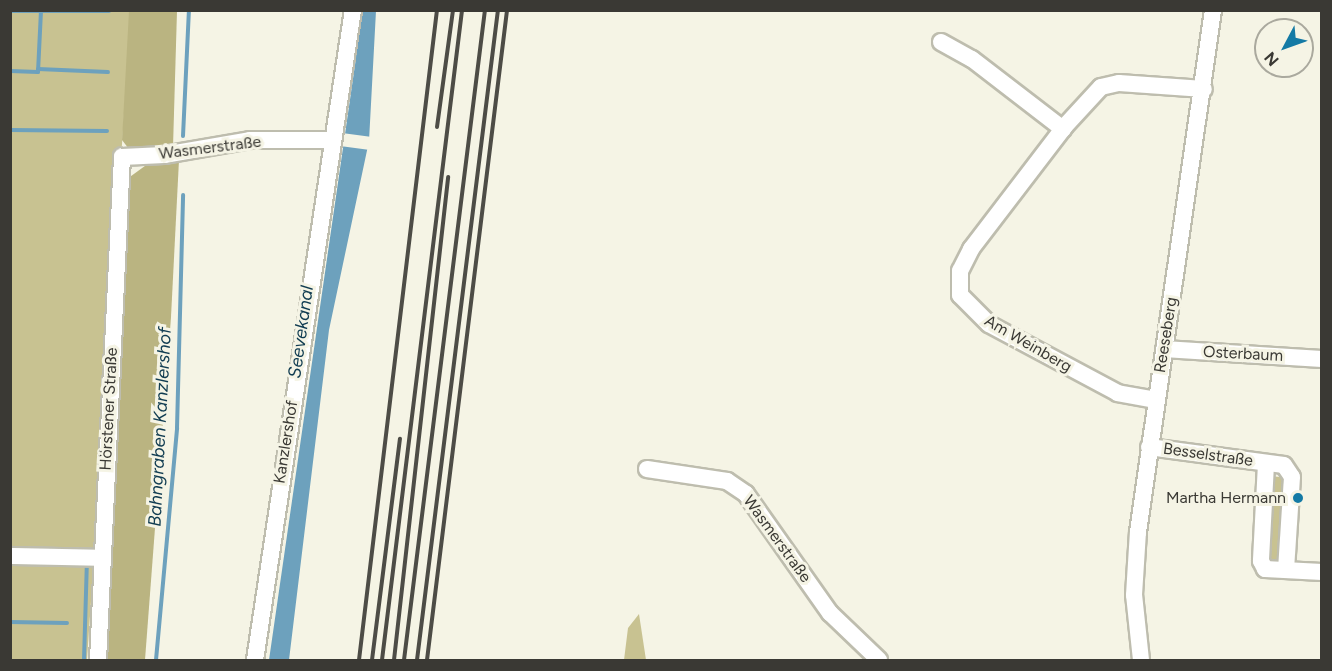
<!DOCTYPE html>
<html>
<head>
<meta charset="utf-8">
<style>
	body { margin:0 }
	#map { position:relative; width:1332px; height:671px; overflow:hidden; background:#f5f4e5; font-family:Figtree,sans-serif }
	div>[style] { position:absolute }
	.green>* { inset:0; background:#c8c291 }
	.forest>* { inset:0; background:#bab481 }
	.water>* { inset:0; background:#6da1bd }
	.pier>* { inset:0; background:#f5f4e5 }
	.stream>* { height:4px; margin:-2px; padding:0 2px; transform-origin:2px; border-radius:2px; background:#6da1bd }
	.roads { filter:drop-shadow(2px 0 #bebdae) drop-shadow(-2px 0 #bebdae) drop-shadow(0 2px #bebdae) drop-shadow(0 -2px #bebdae) }
	.minor>* { height:16px; margin:-8px; padding:0 8px; transform-origin:8px; border-radius:8px; background:#fff }
	.rail>* { height:4px; margin:-2px; padding:0 2px; transform-origin:2px; border-radius:2px; background:#4d4c46 }
	.dots>* { width:16px; height:16px; translate:-50% -50%; box-sizing:border-box; border:3px solid #f5f4e5; border-radius:50% }
	span { translate:-50% -50%; white-space:nowrap; text-align:center; line-height:1.15; -webkit-text-stroke:6px #f5f4e5; paint-order:stroke }
	.street-label { font-size:16px; color:#3a3934 }
	.poi-label { font-size:16px; color:#3a3934 }
	.right { translate:-100% -50%; text-align:right }
	.water-label { font-size:18px; color:#103c51; font-style:italic }
	.frame { position:absolute; inset:0; border:12px solid #3a3934; pointer-events:none }
	.north { position:absolute; left:1254px; top:18px; width:60px; height:60px; box-sizing:border-box; background:#f5f4e5; border:2px solid #aaa99e; border-radius:50%; rotate:229deg; font-size:16px; font-weight:700; line-height:24px; text-align:center; color:#3a3934 }
	.north::after { content:''; display:block; margin:auto; width:21px; height:27px; background:#147aa5; clip-path:polygon(50% 0,100% 100%,50% 72%,0 100%) }
</style>
</head>
<body>
<div id="map">
	<div class="green">
		<div style="clip-path:polygon(10px 11px,131px 11px,87px 660px,11px 660px)"></div>
		<div style="clip-path:polygon(1270px 476px,1289px 478px,1283px 563px,1265px 562px)"></div>
		<div style="clip-path:polygon(639px 614px,646px 660px,624px 660px,628px 628px)"></div>
	</div>
	<div class="forest">
		<div style="clip-path:polygon(129px 11px,177px 11px,173px 147px,132px 153px,122px 140px)"></div>
		<div style="clip-path:polygon(179px 160px,171px 317px,145px 660px,103px 660px,127px 179px,149px 163px)"></div>
	</div>
	<div class="water">
		<div style="clip-path:polygon(359px 11px,376px 11px,369px 141px,329px 330px,289px 660px,269px 660px,356px 58px)"></div>
	</div>
	<div class="pier">
		<div style="clip-path:polygon(342px 133px,372px 137px,370px 150px,340px 146px)"></div>
	</div>
	<div class="stream">
		<div style="left:10px;top:11px;width:99px"></div>
		<div style="left:38px;top:69px;width:70px;rotate:2.5deg"></div>
		<div style="left:10px;top:71px;width:28px;rotate:2deg"></div>
		<div style="left:38px;top:72px;width:61px;rotate:-87.2deg"></div>
		<div style="left:10px;top:130px;width:97px;rotate:0.6deg"></div>
		<div style="left:183px;top:136px;width:126px;rotate:-87.3deg"></div>
		<div style="left:10px;top:622px;width:57px;rotate:1deg"></div>
		<div style="left:84px;top:660px;width:99px;rotate:-88.3deg"></div>
		<div style="left:156px;top:660px;width:233px;rotate:-84.8deg"></div>
		<div style="left:177px;top:428px;width:233px;rotate:-88.5deg"></div>
	</div>
	<div class="roads">
		<div class="minor">
			<div style="left:941px;top:42px;width:35px;rotate:29deg"></div>
			<div style="left:972px;top:59px;width:115px;rotate:37.6deg"></div>
			<div style="left:1164px;top:349px;width:158px;rotate:3.6deg"></div>
			<div style="left:1156px;top:400px;width:39px;rotate:-170deg"></div>
			<div style="left:1118px;top:393px;width:146px;rotate:-151.9deg"></div>
			<div style="left:989px;top:324px;width:41px;rotate:-135deg"></div>
			<div style="left:960px;top:295px;width:24px;rotate:-90deg"></div>
			<div style="left:960px;top:271px;width:25px;rotate:-63deg"></div>
			<div style="left:971px;top:249px;width:155px;rotate:-52.6deg"></div>
			<div style="left:1065px;top:126px;width:53px;rotate:-47.3deg"></div>
			<div style="left:1101px;top:87px;width:18px;rotate:-13deg"></div>
			<div style="left:1119px;top:83px;width:85px;rotate:4deg"></div>
			<div style="left:1149px;top:447px;width:136px;rotate:7.6deg"></div>
			<div style="left:1284px;top:465px;width:14px;rotate:56deg"></div>
			<div style="left:1292px;top:477px;width:93px;rotate:93.7deg"></div>
			<div style="left:1266px;top:464px;width:97px;rotate:93deg"></div>
			<div style="left:1261px;top:561px;width:9px;rotate:63deg"></div>
			<div style="left:1265px;top:569px;width:57px;rotate:3deg"></div>
			<div style="left:647px;top:469px;width:81px;rotate:8.5deg"></div>
			<div style="left:727px;top:481px;width:23px;rotate:34deg"></div>
			<div style="left:746px;top:494px;width:146px;rotate:54.8deg"></div>
			<div style="left:830px;top:613px;width:68px;rotate:43.8deg"></div>
			<div style="left:10px;top:556px;width:92px;rotate:1.2deg"></div>
			<div style="left:98px;top:660px;width:504px;rotate:-87.27deg"></div>
			<div style="left:122px;top:157px;width:42px;rotate:-2.7deg"></div>
			<div style="left:164px;top:155px;width:87px;rotate:-9.9deg"></div>
			<div style="left:250px;top:140px;width:83px"></div>
			<div style="left:255px;top:660px;width:657px;rotate:-81.43deg"></div>
			<div style="left:1141px;top:660px;width:65px;rotate:-96.1deg"></div>
			<div style="left:1134px;top:595px;width:63px;rotate:-86.4deg"></div>
			<div style="left:1138px;top:532px;width:527px;rotate:-81.82deg"></div>
		</div>
	</div>
	<div class="rail">
		<div style="left:437px;top:127px;width:118px;rotate:-82.2deg"></div>
		<div style="left:359px;top:660px;width:655px;rotate:-83.16deg"></div>
		<div style="left:372px;top:660px;width:223px;rotate:-82.8deg"></div>
		<div style="left:382px;top:660px;width:655px;rotate:-82.98deg"></div>
		<div style="left:394px;top:660px;width:486px;rotate:-83.6deg"></div>
		<div style="left:404px;top:660px;width:655px;rotate:-82.9deg"></div>
		<div style="left:417px;top:660px;width:655px;rotate:-82.9deg"></div>
		<div style="left:427px;top:660px;width:655px;rotate:-82.98deg"></div>
	</div>
	<div class="dots">
		<div style="left:1298px;top:498px;background:#147aa5"></div>
	</div>
	<div class="street-label">
		<span style="left:210px;top:148px;rotate:-7deg">Wasmerstraße</span>
		<span style="left:1166px;top:335px;rotate:-81deg">Reeseberg</span>
		<span style="left:1028px;top:344px;rotate:30deg">Am Weinberg</span>
		<span style="left:1243px;top:354px;rotate:3deg">Osterbaum</span>
		<span style="left:109px;top:409px;rotate:-87deg">Hörstener Straße</span>
		<span style="left:286px;top:442px;rotate:-81deg">Kanzlershof</span>
		<span style="left:1208px;top:455px;rotate:8deg">Besselstraße</span>
		<span style="left:777px;top:539px;rotate:54deg">Wasmerstraße</span>
	</div>
	<div class="poi-label">
		<span class="right" style="left:1286px;top:498px">Martha Hermann</span>
	</div>
	<div class="water-label">
		<span style="left:301px;top:332px;rotate:-82deg">Seevekanal</span>
		<span style="left:160px;top:427px;rotate:-87deg">Bahngraben Kanzlershof</span>
	</div>
	<div class="frame"></div>
	<div class="north">N</div>
</div>
</body>
</html>
